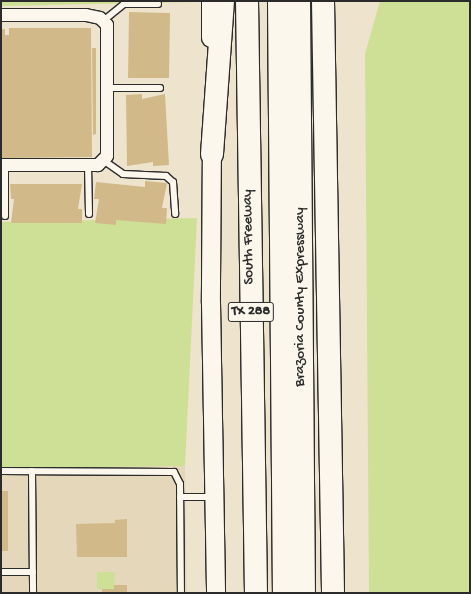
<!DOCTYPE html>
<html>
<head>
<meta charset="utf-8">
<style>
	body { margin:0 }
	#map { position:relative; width:471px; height:594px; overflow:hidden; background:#eee4ce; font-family:"Gochi Hand",sans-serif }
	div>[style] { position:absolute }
	.built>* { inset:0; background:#e5d7b9 }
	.green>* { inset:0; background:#cee095 }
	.building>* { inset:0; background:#d1b989 }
	.roads { filter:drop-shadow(1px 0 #2b2b2b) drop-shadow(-1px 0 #2b2b2b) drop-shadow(0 1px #2b2b2b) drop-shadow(0 -1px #2b2b2b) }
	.lane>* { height:6px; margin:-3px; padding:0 3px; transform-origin:3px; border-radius:3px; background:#fbf7ec }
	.street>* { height:12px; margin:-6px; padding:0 6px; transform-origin:6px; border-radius:6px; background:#fbf7ec }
	.secondary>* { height:18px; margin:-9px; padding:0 9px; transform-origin:9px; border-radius:9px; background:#fbf7ec }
	.highway>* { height:22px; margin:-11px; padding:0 11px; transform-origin:11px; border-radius:11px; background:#fbf7ec }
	span { translate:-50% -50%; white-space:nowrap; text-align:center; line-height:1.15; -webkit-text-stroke:3px #fbf7ec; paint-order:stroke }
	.shield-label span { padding:1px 3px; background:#fbf7ec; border:1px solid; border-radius:3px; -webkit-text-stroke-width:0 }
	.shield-label { font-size:14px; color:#2b2b2b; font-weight:700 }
	.street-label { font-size:15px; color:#2b2b2b }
	.frame { position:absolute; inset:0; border:2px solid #2b2b2b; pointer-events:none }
</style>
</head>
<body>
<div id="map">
	<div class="built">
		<div style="clip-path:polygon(185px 466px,187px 593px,1px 593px,1px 468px)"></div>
	</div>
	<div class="green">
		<div style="clip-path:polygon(1px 1px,193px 1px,193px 2px,1px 6px)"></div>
		<div style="clip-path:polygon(380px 1px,470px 1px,470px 593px,369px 593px,365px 54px)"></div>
		<div style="clip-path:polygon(197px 218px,185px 466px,1px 468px,1px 222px)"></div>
		<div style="clip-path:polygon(97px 572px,115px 572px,114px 589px,97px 589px)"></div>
	</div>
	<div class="building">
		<div style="clip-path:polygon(129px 12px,170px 13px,169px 78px,128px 78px)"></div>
		<div style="clip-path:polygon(9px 28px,91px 28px,92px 157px,1px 158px,1px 29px,5px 29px,5px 35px,9px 35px)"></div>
		<div style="clip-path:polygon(92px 48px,96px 48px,96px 134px,93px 135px)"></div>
		<div style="clip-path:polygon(142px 94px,142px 99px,165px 94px,169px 165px,153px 166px,153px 162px,127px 166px,126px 95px)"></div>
		<div style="clip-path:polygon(145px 181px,167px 183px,162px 208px,167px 208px,166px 224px,116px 220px,116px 225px,95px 223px,99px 199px,94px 199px,96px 182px,145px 187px)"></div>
		<div style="clip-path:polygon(10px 184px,82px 184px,78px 209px,82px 209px,82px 223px,11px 223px,14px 199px,11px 199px)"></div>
		<div style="clip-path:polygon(1px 491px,8px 491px,8px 551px,1px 551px)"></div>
		<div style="clip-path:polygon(127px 519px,127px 557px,77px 557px,76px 524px,115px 523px,115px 520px)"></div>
		<div style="clip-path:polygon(114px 585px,127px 585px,127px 593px,102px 593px,102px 589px,114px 589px)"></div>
	</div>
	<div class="roads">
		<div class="lane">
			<div style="left:103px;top:21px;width:27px;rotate:-39deg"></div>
			<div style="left:124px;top:4px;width:34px"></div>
			<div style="left:107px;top:88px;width:53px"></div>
			<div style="left:103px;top:160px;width:24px;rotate:35deg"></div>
			<div style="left:123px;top:174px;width:43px;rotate:2.7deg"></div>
			<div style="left:166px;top:176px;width:9px;rotate:41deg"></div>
			<div style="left:173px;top:182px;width:32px;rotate:86deg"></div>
			<div style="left:5px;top:165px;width:51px;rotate:90deg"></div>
			<div style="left:88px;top:165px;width:49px;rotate:88.8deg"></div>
			<div style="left:1px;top:471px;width:173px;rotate:0.3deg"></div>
			<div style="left:174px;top:472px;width:13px;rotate:63deg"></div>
			<div style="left:180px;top:484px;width:109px;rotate:89.5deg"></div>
			<div style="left:32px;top:471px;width:122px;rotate:89.5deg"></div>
			<div style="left:180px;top:497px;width:34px"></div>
			<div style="left:1px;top:572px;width:32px"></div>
		</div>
		<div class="street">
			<div style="left:1px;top:15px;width:85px"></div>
			<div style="left:86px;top:15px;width:14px;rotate:12deg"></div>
			<div style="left:100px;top:18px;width:10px;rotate:45deg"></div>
			<div style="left:107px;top:25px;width:131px;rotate:90deg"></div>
			<div style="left:107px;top:156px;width:13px;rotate:135deg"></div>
			<div style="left:98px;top:165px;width:97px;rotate:180deg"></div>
		</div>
		<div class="secondary">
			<div style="left:211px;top:1px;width:37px;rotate:90deg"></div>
			<div style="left:212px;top:140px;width:163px;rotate:90.4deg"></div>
			<div style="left:211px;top:303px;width:290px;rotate:89deg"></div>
		</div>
		<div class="highway">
			<div style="left:247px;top:1px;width:592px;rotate:89.13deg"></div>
			<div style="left:279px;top:1px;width:592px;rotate:89.52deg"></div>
			<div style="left:299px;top:1px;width:592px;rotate:89.52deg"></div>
			<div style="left:323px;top:1px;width:592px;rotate:89.03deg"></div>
			<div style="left:212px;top:154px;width:153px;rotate:-85.9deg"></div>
		</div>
	</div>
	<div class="shield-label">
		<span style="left:251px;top:312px">TX 288</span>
	</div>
	<div class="street-label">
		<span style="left:249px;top:237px;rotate:-91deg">South Freeway</span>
		<span style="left:301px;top:297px;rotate:-90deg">Brazoria County Expressway</span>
	</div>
	<div class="frame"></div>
</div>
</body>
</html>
